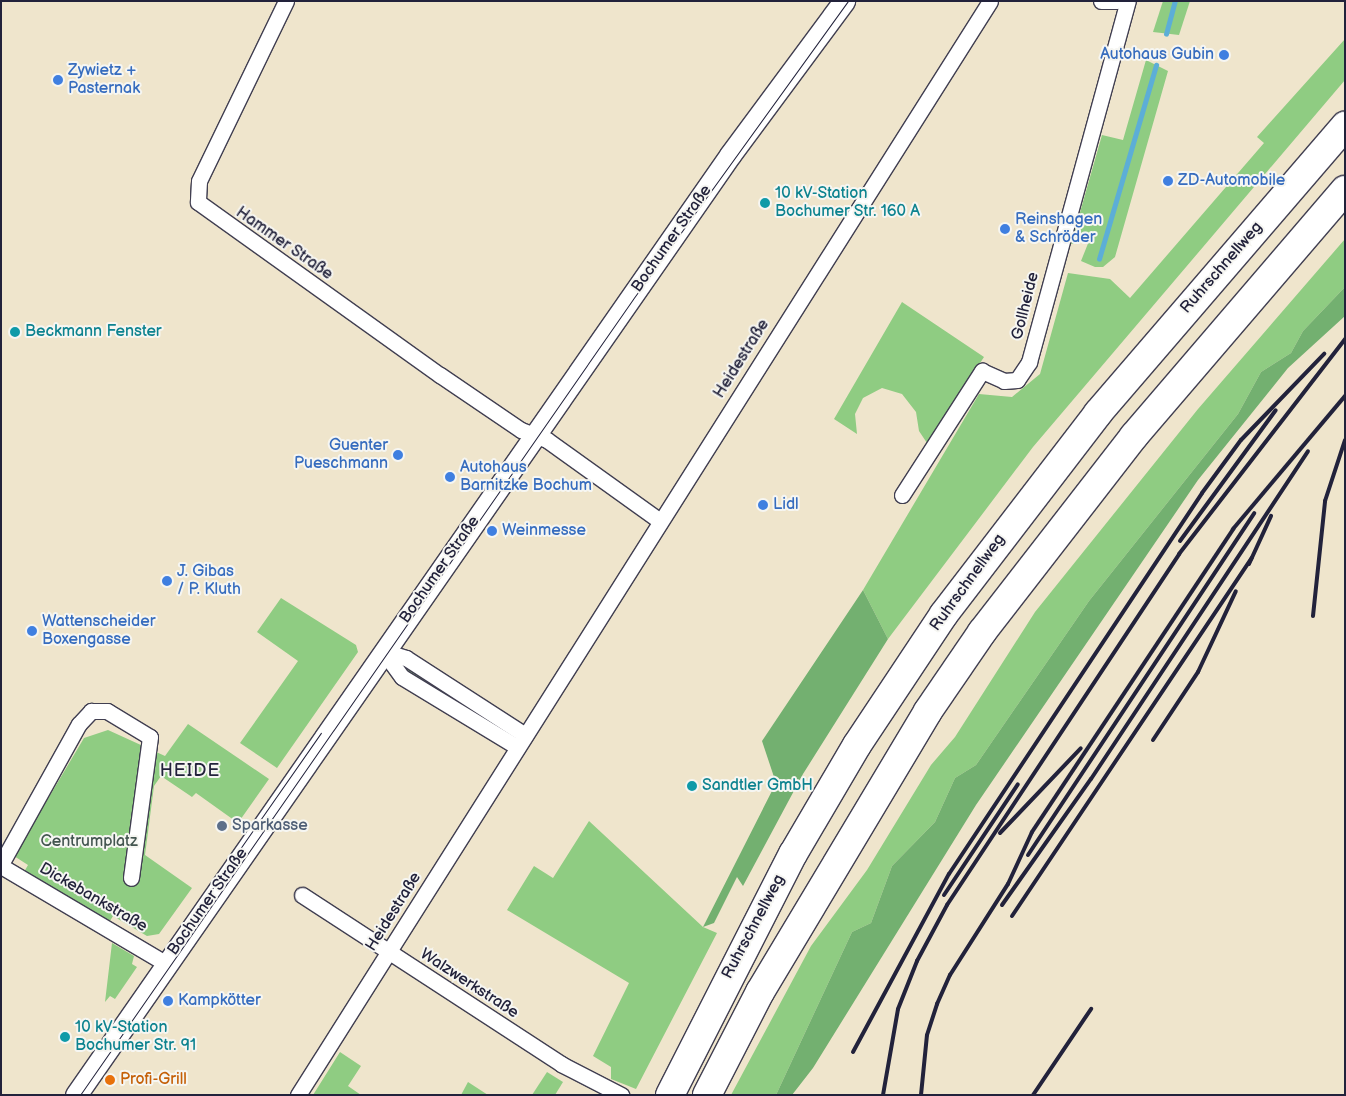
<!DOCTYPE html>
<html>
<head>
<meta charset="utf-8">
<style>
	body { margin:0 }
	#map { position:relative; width:1346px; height:1096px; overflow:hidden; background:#efe5cc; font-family:"Balsamiq Sans",sans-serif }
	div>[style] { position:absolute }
	.green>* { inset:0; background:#8fcc82 }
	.forest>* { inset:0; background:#73b070 }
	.stream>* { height:4.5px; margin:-2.25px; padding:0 2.25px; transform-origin:2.25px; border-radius:2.25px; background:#5caed7 }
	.roads { filter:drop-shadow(1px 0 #413f51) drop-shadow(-1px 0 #413f51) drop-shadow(0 1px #413f51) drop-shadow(0 -1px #413f51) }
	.street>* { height:15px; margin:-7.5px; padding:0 7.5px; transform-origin:7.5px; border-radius:7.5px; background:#fff }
	.secondary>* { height:21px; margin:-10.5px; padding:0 10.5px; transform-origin:10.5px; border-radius:10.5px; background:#fff }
	.highway>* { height:28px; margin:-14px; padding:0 14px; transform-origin:14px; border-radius:14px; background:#fff }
	.tram>* { height:1px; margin:-0.5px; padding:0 0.5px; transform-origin:0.5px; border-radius:0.5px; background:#22223b }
	.rail>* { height:4px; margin:-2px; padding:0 2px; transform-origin:2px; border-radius:2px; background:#22223b }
	.dots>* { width:14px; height:14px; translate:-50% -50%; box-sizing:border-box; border:2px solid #f6f6f2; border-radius:50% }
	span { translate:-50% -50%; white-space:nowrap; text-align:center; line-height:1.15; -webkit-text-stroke:4px #f6f6f2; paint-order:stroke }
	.shop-label { font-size:16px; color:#366cbe }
	.right { translate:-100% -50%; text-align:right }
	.left { translate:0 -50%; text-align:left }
	.culture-label { font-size:16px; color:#0d838f }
	.street-label { font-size:16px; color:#22223b }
	.service-label { font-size:16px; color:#4e5e75 }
	.park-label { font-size:16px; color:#435550 }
	.food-label { font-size:16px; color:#c56008 }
	.neighbourhood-label { font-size:18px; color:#22223b; letter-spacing:1px }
	.frame { position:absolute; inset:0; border:2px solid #22223b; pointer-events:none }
</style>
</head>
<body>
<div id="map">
	<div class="green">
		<div style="clip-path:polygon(1163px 1px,1190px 1px,1179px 35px,1153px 32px)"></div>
		<div style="clip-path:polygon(1345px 39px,1345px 80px,1033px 447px,888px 639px,863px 590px,979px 394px,1012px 397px,1040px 374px,1068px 273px,1110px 279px,1130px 298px,1264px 143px,1257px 137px)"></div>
		<div style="clip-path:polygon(1146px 60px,1168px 71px,1115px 257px,1103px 267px,1095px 267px,1081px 261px,1089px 241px,1071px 244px,1102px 135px,1123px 140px)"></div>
		<div style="clip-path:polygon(1345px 239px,1345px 287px,1303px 331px,1291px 353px,1261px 372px,1238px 414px,1089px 601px,976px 765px,955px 778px,935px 822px,892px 866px,871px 923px,852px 932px,776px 1095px,731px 1095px,811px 946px,867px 870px,931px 765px,955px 737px,1035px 612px,1198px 409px)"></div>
		<div style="clip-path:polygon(902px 302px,984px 357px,927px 443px,919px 431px,916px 412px,902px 394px,882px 388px,863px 398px,855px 414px,857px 434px,834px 419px)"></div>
		<div style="clip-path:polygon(281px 598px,356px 645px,358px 652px,277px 768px,240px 743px,298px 661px,257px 632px)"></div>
		<div style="clip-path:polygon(405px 665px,502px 728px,502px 730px,402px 669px)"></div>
		<div style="clip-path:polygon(188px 724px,269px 779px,238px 823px,196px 793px,192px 797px,161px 776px,154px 786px,145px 855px,192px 888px,159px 934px,147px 936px,113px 916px,110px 921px,24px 872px,28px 865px,14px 856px,84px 738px,108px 730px,165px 756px)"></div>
		<div style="clip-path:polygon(589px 821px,703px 927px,717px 933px,636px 1089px,611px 1079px,611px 1067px,593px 1056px,629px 983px,507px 910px,534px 866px,553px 878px)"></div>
		<div style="clip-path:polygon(112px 943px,134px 956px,132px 964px,137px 967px,115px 999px,110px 996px,105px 1002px)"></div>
		<div style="clip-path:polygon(340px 1052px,361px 1066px,348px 1086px,361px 1095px,313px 1095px)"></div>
		<div style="clip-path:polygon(547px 1072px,563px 1082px,555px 1095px,532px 1095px)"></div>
		<div style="clip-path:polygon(468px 1082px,488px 1095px,461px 1095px)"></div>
	</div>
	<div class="forest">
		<div style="clip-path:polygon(1345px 287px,1345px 316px,1288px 368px,1198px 480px,976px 805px,813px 1068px,792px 1095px,776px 1095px,852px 932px,871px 923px,892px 866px,935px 822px,955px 778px,976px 765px,1089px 601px,1238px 414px,1261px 372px,1291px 353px,1303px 331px)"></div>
		<div style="clip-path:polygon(863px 590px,888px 639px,803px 774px,743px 886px,737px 877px,714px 923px,703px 927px,776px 783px,762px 741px)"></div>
	</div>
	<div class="stream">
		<div style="left:1166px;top:34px;width:34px;rotate:-75deg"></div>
		<div style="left:1099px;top:259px;width:202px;rotate:-73.6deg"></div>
	</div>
	<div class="roads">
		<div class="street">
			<div style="left:286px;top:1px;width:200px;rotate:115.8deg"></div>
			<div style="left:199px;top:181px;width:21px;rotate:93deg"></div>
			<div style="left:198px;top:202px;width:297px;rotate:35.6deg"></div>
			<div style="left:440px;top:375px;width:98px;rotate:34.2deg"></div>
			<div style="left:521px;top:430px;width:28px;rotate:21deg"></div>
			<div style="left:547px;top:440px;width:139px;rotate:35.6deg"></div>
			<div style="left:1101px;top:1px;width:16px"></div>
			<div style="left:902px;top:495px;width:148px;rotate:-57.2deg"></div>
			<div style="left:982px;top:371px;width:24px;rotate:24deg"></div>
			<div style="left:1004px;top:381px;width:13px;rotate:-4deg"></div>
			<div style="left:1017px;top:380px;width:22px;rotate:-56deg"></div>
			<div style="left:1029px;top:362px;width:374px;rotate:-74.7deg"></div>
			<div style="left:383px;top:651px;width:32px;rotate:54deg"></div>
			<div style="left:402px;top:677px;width:135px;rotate:31.3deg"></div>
			<div style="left:383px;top:651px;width:24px;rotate:17deg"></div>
			<div style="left:406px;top:658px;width:142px;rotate:32.9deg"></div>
			<div style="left:1px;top:864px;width:160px;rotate:-60.9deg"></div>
			<div style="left:79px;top:724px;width:18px;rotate:-47deg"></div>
			<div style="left:91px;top:711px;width:16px"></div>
			<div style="left:107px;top:711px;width:50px;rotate:31.2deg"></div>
			<div style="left:150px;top:737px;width:142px;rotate:97.7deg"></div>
			<div style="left:1px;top:866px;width:191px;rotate:30.6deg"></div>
			<div style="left:302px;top:895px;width:309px;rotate:33.1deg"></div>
			<div style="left:561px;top:1064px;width:68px;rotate:27.3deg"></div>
			<div style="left:298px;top:1095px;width:1294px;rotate:-57.68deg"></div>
		</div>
		<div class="secondary">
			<div style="left:76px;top:1095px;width:1145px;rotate:-55.17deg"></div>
			<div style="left:730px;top:155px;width:192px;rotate:-53.5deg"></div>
		</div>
		<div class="highway">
			<div style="left:670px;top:1095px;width:271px;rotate:-63deg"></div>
			<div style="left:793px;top:854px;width:126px;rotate:-59.6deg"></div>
			<div style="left:857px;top:745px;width:157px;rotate:-56.4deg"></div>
			<div style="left:944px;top:614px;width:253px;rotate:-52.5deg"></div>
			<div style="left:1098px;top:413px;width:379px;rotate:-49.3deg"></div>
			<div style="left:707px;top:1095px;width:116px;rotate:-62.8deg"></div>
			<div style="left:760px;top:992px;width:327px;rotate:-59.1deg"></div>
			<div style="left:928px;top:711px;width:96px;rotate:-55.6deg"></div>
			<div style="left:982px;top:632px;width:248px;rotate:-52.2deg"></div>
			<div style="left:1134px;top:436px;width:324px;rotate:-49.4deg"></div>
		</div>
	</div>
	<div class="tram">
		<div style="left:175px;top:942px;width:255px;rotate:-55.1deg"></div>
		<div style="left:80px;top:1095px;width:969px;rotate:-55.21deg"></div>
		<div style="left:633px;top:299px;width:367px;rotate:-54.2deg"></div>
	</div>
	<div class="rail">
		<div style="left:1180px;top:541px;width:162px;rotate:-53.8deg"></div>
		<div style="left:1249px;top:564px;width:53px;rotate:-65.4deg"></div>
		<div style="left:1313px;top:616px;width:116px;rotate:-84deg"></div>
		<div style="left:1325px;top:501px;width:64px;rotate:-71.8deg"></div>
		<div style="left:1153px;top:740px;width:82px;rotate:-56.5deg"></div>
		<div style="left:1198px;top:672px;width:89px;rotate:-64.9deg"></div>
		<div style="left:1000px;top:833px;width:117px;rotate:-46.4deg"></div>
		<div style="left:1028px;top:855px;width:410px;rotate:-56.5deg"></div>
		<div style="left:944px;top:895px;width:133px;rotate:-56.3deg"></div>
		<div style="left:1002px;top:905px;width:154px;rotate:-54.8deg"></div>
		<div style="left:1091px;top:779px;width:393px;rotate:-56.5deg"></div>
		<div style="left:1012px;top:916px;width:431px;rotate:-56.2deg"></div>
		<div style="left:853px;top:1052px;width:202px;rotate:-61.7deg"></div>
		<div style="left:949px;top:874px;width:457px;rotate:-56.4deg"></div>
		<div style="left:1202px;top:493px;width:66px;rotate:-53.7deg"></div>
		<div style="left:1241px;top:440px;width:120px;rotate:-46deg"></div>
		<div style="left:883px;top:1095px;width:87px;rotate:-80.1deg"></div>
		<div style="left:898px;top:1009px;width:52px;rotate:-68.4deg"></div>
		<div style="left:917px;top:961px;width:64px;rotate:-61.8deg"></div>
		<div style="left:947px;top:905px;width:421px;rotate:-56.5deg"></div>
		<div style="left:1179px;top:554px;width:272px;rotate:-52.3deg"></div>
		<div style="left:921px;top:1095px;width:60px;rotate:-84.3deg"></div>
		<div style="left:927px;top:1035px;width:33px;rotate:-72deg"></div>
		<div style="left:937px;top:1004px;width:32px;rotate:-66deg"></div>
		<div style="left:950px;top:975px;width:108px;rotate:-57.5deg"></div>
		<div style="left:1008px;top:884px;width:57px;rotate:-65.2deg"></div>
		<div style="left:1032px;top:832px;width:364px;rotate:-56.4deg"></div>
		<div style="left:1233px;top:529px;width:174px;rotate:-49.9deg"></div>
		<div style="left:1033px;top:1095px;width:104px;rotate:-56deg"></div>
	</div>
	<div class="dots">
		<div style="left:1224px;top:55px;background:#3f7fe0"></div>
		<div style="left:58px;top:80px;background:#3f7fe0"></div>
		<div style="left:1168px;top:181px;background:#3f7fe0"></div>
		<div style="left:765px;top:203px;background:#0f9aa8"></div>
		<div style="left:1005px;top:229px;background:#3f7fe0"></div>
		<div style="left:15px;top:332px;background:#0f9aa8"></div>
		<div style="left:398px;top:455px;background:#3f7fe0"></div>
		<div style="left:450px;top:477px;background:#3f7fe0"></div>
		<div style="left:763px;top:505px;background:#3f7fe0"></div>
		<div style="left:492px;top:531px;background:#3f7fe0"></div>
		<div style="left:167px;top:581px;background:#3f7fe0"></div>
		<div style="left:32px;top:631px;background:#3f7fe0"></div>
		<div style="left:692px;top:786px;background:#0f9aa8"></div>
		<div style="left:222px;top:826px;background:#5c6f8a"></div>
		<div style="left:168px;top:1001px;background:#3f7fe0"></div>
		<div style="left:65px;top:1037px;background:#0f9aa8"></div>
		<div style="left:110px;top:1080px;background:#e8710a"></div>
	</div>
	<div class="shop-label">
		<span class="right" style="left:1214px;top:55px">Autohaus Gubin</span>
		<span class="left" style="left:68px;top:80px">Zywietz +<br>Pasternak</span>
		<span class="left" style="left:1178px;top:181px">ZD-Automobile</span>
		<span class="left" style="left:1015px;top:229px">Reinshagen<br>&amp; Schröder</span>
		<span class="right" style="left:388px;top:455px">Guenter<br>Pueschmann</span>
		<span class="left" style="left:460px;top:477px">Autohaus<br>Barnitzke Bochum</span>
		<span class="left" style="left:773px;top:505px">Lidl</span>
		<span class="left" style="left:502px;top:531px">Weinmesse</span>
		<span class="left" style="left:177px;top:581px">J. Gibas<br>/ P. Kluth</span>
		<span class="left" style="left:42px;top:631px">Wattenscheider<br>Boxengasse</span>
		<span class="left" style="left:178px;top:1001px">Kampkötter</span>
	</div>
	<div class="culture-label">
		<span class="left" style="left:775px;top:203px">10 kV-Station<br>Bochumer Str. 160 A</span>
		<span class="left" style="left:25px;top:332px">Beckmann Fenster</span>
		<span class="left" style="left:702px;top:786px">Sandtler GmbH</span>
		<span class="left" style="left:75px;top:1037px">10 kV-Station<br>Bochumer Str. 91</span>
	</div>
	<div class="street-label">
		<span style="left:672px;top:239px;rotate:-55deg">Bochumer Straße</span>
		<span style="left:284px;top:244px;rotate:35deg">Hammer Straße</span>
		<span style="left:1222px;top:268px;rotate:-49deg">Ruhrschnellweg</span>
		<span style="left:1026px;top:306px;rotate:-76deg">Gollheide</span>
		<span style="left:742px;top:359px;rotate:-58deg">Heidestraße</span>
		<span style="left:440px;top:570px;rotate:-55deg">Bochumer Straße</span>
		<span style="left:968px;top:583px;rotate:-54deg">Ruhrschnellweg</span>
		<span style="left:93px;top:898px;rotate:30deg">Dickebankstraße</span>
		<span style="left:208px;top:902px;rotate:-55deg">Bochumer Straße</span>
		<span style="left:394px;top:912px;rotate:-58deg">Heidestraße</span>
		<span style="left:754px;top:927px;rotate:-62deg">Ruhrschnellweg</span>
		<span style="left:469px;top:984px;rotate:33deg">Walzwerkstraße</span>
	</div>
	<div class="service-label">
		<span class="left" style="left:232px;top:826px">Sparkasse</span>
	</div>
	<div class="park-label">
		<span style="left:89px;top:842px">Centrumplatz</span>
	</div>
	<div class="food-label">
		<span class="left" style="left:120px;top:1080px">Profi-Grill</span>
	</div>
	<div class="neighbourhood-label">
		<span style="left:190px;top:771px">HEIDE</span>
	</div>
	<div class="frame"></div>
</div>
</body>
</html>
